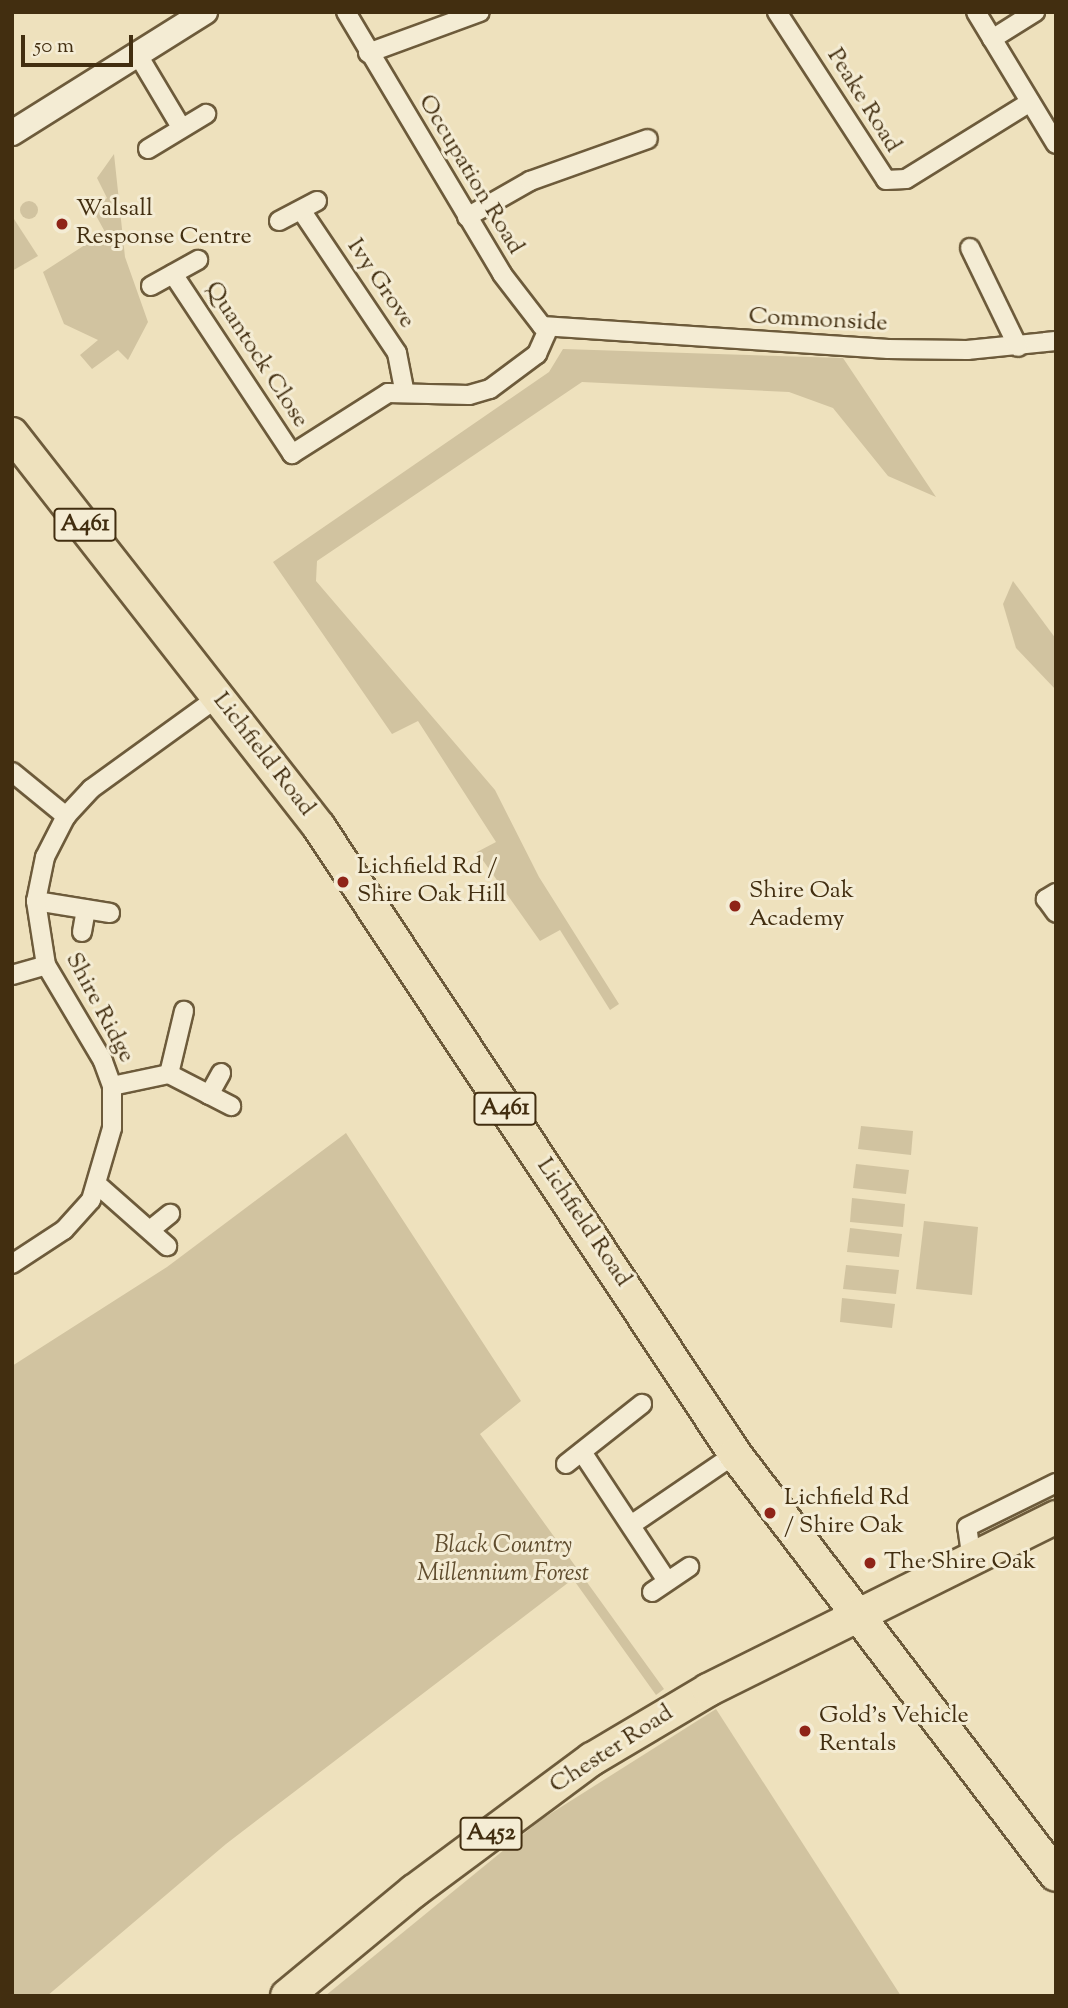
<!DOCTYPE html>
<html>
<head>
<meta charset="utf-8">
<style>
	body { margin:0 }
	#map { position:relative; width:1068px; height:2008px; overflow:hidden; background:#eee1bd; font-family:"Sorts Mill Goudy",serif }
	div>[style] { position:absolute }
	.green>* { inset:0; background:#d1c3a0 }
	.round { border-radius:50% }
	.roads { filter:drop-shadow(2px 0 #6d5b3b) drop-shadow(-2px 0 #6d5b3b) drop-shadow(0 2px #6d5b3b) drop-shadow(0 -2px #6d5b3b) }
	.street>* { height:18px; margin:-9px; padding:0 9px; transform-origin:9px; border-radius:9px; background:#f4ecd4 }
	.secondary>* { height:24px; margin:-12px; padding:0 12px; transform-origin:12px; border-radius:12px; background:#f4ecd4 }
	.highway>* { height:32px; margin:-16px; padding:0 16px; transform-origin:16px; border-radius:16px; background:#eee1bd }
	.dots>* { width:19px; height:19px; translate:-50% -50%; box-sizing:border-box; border:4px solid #f4ecd4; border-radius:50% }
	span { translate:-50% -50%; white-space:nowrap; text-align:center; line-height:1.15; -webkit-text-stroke:6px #f4ecd4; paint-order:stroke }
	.shield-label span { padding:2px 5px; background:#f4ecd4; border:2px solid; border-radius:5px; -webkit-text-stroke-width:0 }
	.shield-label { font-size:23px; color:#422e10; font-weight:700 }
	.street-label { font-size:24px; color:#422e10 }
	.poi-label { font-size:24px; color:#422e10 }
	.left { translate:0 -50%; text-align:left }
	.park-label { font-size:24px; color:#5f4c2d; font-style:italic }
	.frame { position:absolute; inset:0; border:14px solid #422e10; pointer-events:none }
	.scale { position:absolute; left:21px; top:35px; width:112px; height:32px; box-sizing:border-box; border:4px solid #422e10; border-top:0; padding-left:9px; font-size:21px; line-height:24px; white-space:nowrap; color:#422e10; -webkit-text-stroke:5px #f4ecd4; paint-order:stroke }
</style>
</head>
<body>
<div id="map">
	<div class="green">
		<div style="clip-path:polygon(114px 154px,125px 257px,148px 322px,128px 360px,118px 350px,92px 369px,80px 355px,98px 340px,64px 324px,43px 272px,105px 232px,93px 210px,107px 198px,97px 178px)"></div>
		<div class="round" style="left:20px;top:201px;width:18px;height:18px"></div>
		<div style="clip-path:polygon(12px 216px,38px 256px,12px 271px)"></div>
		<div style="clip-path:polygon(563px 349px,843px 358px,936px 497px,888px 476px,833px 408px,789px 392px,582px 382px,317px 561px,316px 581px,495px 790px,539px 877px,619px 1004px,610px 1010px,560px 930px,540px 941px,477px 852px,496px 842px,418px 721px,392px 734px,273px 562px,549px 372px)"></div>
		<div style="clip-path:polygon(1013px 581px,1056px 639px,1056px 690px,1016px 648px,1003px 604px)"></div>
		<div style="clip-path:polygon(861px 1126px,913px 1131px,911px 1155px,858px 1149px)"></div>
		<div style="clip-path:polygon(346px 1133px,521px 1401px,480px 1434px,664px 1689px,656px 1695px,573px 1579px,226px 1844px,47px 1996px,12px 1996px,12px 1366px,167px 1267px)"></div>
		<div style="clip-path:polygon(856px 1164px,909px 1170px,906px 1194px,853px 1188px)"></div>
		<div style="clip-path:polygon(852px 1198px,905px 1204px,903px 1227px,850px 1222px)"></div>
		<div style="clip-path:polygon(924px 1221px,978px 1227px,972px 1295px,916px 1289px)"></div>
		<div style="clip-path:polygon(850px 1228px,902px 1234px,899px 1257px,847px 1252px)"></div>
		<div style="clip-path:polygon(846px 1265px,899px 1270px,896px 1294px,843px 1289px)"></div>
		<div style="clip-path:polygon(842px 1298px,895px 1304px,892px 1328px,840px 1322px)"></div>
		<div style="clip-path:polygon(716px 1709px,901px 1996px,325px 1996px,542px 1819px)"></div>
	</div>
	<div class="roads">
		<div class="street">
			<div style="left:346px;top:12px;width:305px;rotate:59.2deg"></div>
			<div style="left:502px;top:274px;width:66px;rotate:52.4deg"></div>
			<div style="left:542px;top:326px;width:347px;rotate:3.8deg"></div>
			<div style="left:888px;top:349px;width:79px;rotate:0.7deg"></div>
			<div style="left:967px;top:350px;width:89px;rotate:-5.8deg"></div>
			<div style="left:777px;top:12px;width:200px;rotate:57deg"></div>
			<div style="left:886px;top:180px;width:20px;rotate:-3deg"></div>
			<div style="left:906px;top:179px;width:146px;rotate:-31.8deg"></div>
			<div style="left:976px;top:12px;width:154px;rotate:58.8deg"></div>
			<div style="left:992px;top:39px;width:51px;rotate:-32.1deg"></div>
			<div style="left:368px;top:53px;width:119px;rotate:-20.1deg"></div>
			<div style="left:138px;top:55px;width:84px;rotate:59.2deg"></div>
			<div style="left:148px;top:149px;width:68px;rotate:-31.1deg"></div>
			<div style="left:301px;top:210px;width:172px;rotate:56.1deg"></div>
			<div style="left:397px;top:353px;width:38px;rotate:79deg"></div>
			<div style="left:467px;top:217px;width:73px;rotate:-29.7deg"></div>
			<div style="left:530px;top:181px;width:125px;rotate:-19.6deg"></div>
			<div style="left:279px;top:221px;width:43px;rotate:-27.8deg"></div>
			<div style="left:970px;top:248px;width:110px;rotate:64.1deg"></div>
			<div style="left:173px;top:274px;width:216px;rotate:56.5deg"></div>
			<div style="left:292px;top:454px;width:114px;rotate:-32.4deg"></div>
			<div style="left:388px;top:393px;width:81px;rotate:1.4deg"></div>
			<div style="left:469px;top:395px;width:22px;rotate:-16deg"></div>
			<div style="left:490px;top:389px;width:59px;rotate:-36.7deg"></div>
			<div style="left:537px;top:354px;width:27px;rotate:-66deg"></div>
			<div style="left:151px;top:286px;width:54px;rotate:-29deg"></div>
			<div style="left:12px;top:772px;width:70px;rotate:39.2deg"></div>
			<div style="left:1056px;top:893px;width:12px;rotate:149deg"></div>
			<div style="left:1046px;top:899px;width:17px;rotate:54deg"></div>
			<div style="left:36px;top:901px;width:75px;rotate:9.2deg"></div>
			<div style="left:82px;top:932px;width:23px;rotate:-80deg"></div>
			<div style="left:12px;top:975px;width:35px;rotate:-16deg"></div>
			<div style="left:169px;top:1074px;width:65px;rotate:-76.6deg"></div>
			<div style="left:112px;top:1086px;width:58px;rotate:-11.9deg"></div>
			<div style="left:169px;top:1074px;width:70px;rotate:27.3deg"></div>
			<div style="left:209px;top:1095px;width:25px;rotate:-61deg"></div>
			<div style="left:99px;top:1186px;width:91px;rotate:41.4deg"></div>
			<div style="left:150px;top:1230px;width:26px;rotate:-39deg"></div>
			<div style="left:12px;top:1264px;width:62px;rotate:-33.2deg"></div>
			<div style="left:64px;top:1230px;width:40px;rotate:-48deg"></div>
			<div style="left:91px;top:1200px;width:75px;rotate:-73.7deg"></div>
			<div style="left:112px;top:1128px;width:42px;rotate:-90deg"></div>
			<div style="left:112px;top:1086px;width:27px;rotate:-110deg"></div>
			<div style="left:103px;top:1061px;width:112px;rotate:-120.7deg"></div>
			<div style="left:46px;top:965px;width:65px;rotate:-98.9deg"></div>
			<div style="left:36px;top:901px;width:45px;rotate:-78.4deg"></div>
			<div style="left:45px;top:857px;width:46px;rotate:-62.9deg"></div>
			<div style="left:66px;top:816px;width:37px;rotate:-47deg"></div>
			<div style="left:91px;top:789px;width:157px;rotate:-35.9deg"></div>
			<div style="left:582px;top:1452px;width:154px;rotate:56.6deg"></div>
			<div style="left:566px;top:1464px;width:97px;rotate:-38.3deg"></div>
			<div style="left:631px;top:1525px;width:126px;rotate:-34.3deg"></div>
			<div style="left:972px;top:1561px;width:34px;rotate:-98deg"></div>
			<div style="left:967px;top:1527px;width:99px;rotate:-26.3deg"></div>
			<div style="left:652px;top:1592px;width:45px;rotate:-34deg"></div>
		</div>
		<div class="secondary">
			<div style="left:12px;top:133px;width:228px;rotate:-32.1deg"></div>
		</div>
		<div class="highway">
			<div style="left:12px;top:434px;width:499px;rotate:52deg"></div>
			<div style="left:319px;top:827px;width:752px;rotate:56.44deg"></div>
			<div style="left:735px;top:1454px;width:529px;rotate:52.68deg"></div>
			<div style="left:287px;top:1996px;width:165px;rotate:-39.6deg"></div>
			<div style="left:414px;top:1891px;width:222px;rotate:-36.6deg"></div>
			<div style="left:592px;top:1759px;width:135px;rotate:-30.7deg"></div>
			<div style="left:708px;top:1690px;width:389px;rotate:-26.4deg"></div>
		</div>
	</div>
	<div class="dots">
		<div style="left:62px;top:224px;background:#8f2418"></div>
		<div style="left:343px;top:882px;background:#8f2418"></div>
		<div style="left:735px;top:906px;background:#8f2418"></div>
		<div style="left:770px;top:1513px;background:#8f2418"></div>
		<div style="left:870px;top:1563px;background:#8f2418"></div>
		<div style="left:805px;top:1731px;background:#8f2418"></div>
	</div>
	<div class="shield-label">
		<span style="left:85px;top:525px">A461</span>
		<span style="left:505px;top:1109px">A461</span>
		<span style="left:491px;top:1834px">A452</span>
	</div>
	<div class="street-label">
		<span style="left:863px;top:101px;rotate:58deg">Peake Road</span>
		<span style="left:470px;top:175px;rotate:59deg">Occupation Road</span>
		<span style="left:380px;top:284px;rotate:56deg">Ivy Grove</span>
		<span style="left:818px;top:321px;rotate:3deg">Commonside</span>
		<span style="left:256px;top:355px;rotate:57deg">Quantock Close</span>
		<span style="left:263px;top:755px;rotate:52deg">Lichfield Road</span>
		<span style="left:99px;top:1008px;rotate:62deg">Shire Ridge</span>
		<span style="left:583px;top:1223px;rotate:56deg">Lichfield Road</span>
		<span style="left:612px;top:1750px;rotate:-33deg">Chester Road</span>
	</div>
	<div class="poi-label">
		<span class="left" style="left:76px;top:224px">Walsall<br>Response Centre</span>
		<span class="left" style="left:357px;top:882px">Lichfield Rd /<br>Shire Oak Hill</span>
		<span class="left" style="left:749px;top:906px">Shire Oak<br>Academy</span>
		<span class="left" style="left:784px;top:1513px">Lichfield Rd<br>/ Shire Oak</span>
		<span class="left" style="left:884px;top:1563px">The Shire Oak</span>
		<span class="left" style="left:819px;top:1731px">Gold's Vehicle<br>Rentals</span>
	</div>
	<div class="park-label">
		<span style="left:503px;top:1561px">Black Country<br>Millennium Forest</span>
	</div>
	<div class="frame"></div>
	<div class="scale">50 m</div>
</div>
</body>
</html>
